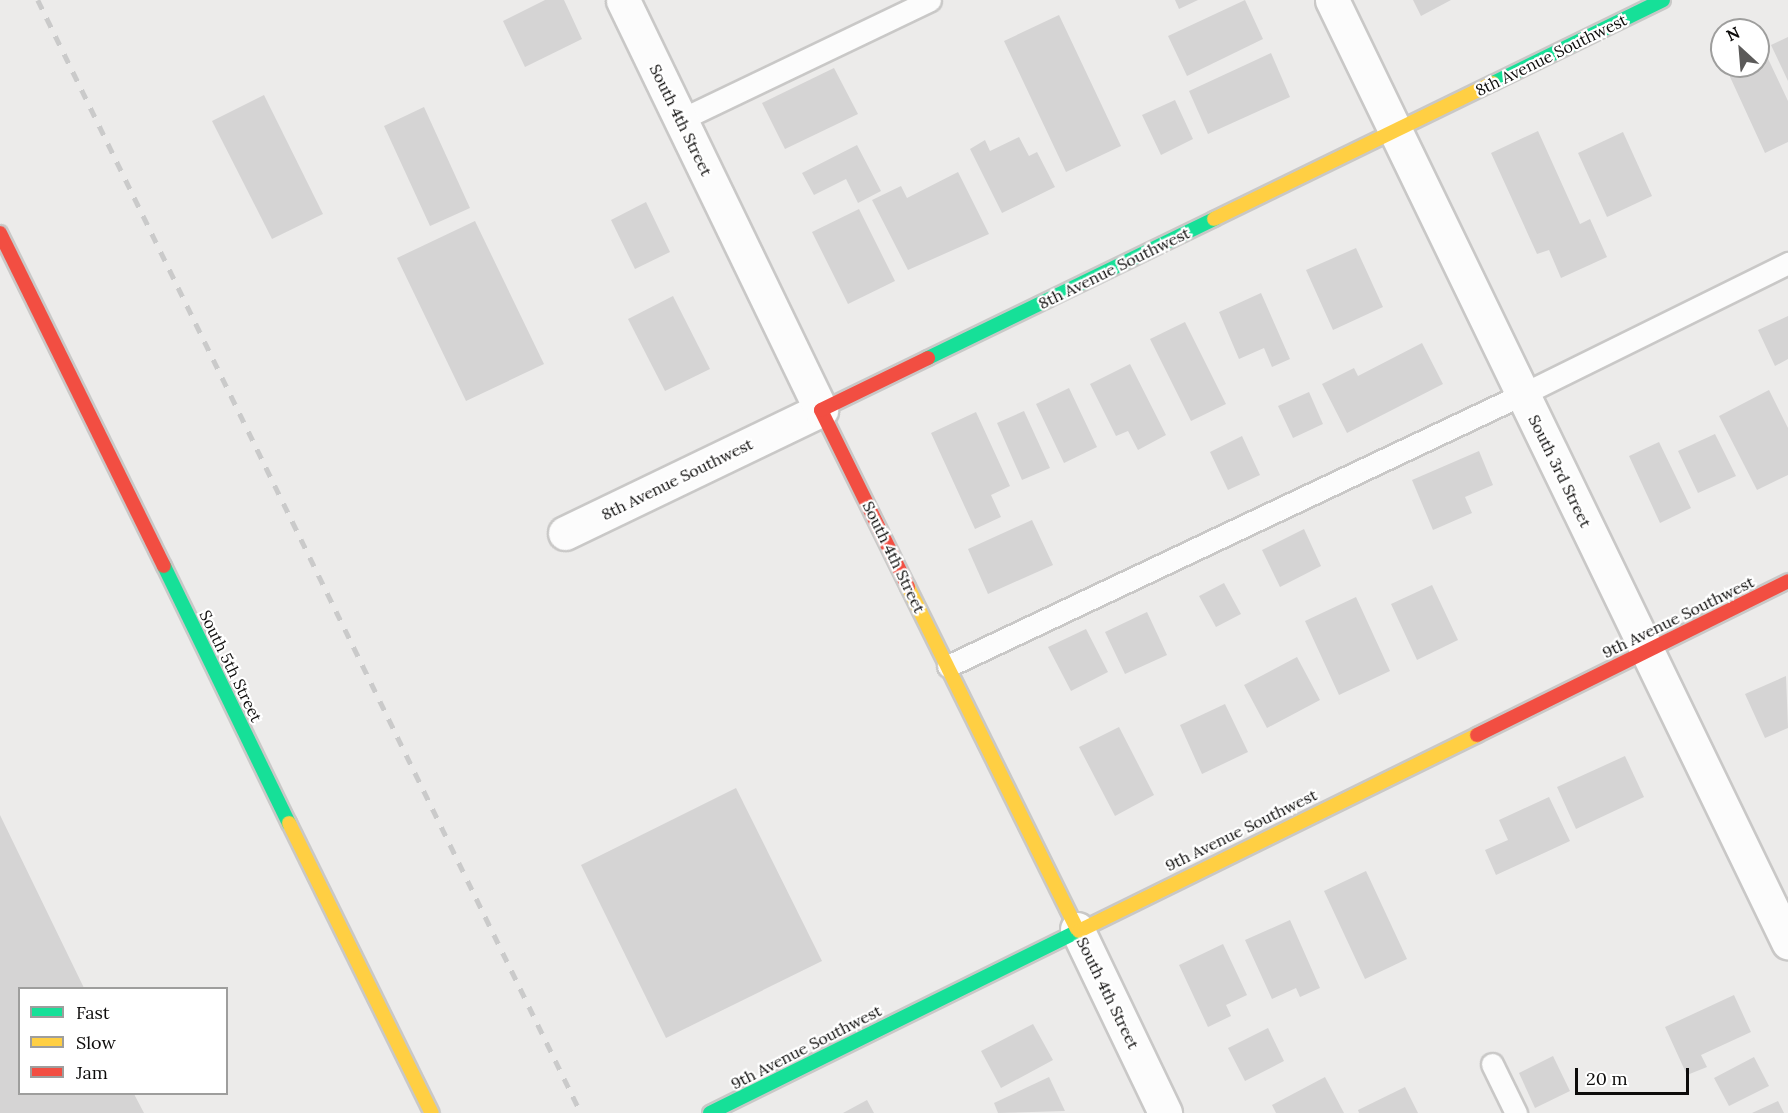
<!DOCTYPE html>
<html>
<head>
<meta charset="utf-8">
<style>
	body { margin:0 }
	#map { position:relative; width:1788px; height:1113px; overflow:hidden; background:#ecebea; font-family:Lora,serif }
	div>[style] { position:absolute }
	.building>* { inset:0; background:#d5d4d4 }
	.roads { filter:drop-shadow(2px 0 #c9c8c7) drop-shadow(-2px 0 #c9c8c7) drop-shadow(0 2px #c9c8c7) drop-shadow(0 -2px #c9c8c7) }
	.lane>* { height:21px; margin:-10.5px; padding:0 10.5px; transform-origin:10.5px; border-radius:10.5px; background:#fcfcfc }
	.street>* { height:33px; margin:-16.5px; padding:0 16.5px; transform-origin:16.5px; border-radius:16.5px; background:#fcfcfc }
	.fast>* { height:14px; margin:-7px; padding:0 7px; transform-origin:7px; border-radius:7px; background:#16e098 }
	.slow>* { height:14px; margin:-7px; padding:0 7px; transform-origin:7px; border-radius:7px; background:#ffcf43 }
	.jam>* { height:14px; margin:-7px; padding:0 7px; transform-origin:7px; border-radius:7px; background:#f24e42 }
	.rail>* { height:4.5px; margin-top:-2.25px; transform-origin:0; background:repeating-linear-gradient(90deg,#cacaca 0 10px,transparent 0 20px) }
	span { translate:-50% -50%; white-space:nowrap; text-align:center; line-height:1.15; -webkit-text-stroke:4.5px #fff; paint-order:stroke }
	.street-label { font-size:16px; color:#0d0c0b }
	.legend { position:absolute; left:18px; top:987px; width:210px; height:108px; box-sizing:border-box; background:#fff; border:2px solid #9e9e9d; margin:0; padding:8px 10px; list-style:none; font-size:18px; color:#0d0c0b }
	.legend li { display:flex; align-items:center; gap:12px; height:30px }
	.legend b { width:30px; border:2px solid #9e9e9d }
	.north { position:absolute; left:1710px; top:18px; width:60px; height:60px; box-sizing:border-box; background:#fff; border:2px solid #9e9e9d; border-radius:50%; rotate:334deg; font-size:16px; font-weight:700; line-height:24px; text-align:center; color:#0d0c0b }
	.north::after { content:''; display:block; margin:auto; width:21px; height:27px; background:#5b5a59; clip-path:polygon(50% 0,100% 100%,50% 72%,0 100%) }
	.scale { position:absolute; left:1575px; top:1068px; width:114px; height:27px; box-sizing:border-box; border:3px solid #0d0c0b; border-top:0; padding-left:8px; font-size:18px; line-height:21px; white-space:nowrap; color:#0d0c0b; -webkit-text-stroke:4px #fff; paint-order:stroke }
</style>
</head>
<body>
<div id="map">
	<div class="building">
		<div style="clip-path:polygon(545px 0,564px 0,582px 39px,525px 67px,503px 21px)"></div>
		<div style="clip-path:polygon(1175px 0,1198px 0,1179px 9px)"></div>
		<div style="clip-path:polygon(1245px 0,1263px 39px,1187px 76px,1168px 36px)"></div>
		<div style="clip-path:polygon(1413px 0,1451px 0,1421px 16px)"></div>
		<div style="clip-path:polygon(1059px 15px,1121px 146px,1066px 172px,1004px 41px)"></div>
		<div style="clip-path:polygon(1788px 37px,1788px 81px,1771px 45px)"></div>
		<div style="clip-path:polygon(1762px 46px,1788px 101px,1788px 142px,1765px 153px,1725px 66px,1758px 66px,1758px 48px)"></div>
		<div style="clip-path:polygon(1271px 53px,1290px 97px,1208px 134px,1189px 91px)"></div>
		<div style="clip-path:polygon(834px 68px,858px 114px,785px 149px,762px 103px)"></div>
		<div style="clip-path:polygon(264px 95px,323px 214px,272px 239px,212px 121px)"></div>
		<div style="clip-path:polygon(1175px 100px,1193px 139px,1161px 155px,1142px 115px)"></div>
		<div style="clip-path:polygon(424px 107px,470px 208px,430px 226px,384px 126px)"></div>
		<div style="clip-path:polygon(1538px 131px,1580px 224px,1590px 219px,1607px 257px,1561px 278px,1549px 250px,1537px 254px,1491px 153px)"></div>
		<div style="clip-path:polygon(1623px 132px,1652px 196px,1607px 217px,1578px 153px)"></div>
		<div style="clip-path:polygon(1019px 137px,1029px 156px,1037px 152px,1055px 187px,1002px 213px,970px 149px,985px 140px,990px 151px)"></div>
		<div style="clip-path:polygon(857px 145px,881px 191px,858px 203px,846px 179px,814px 195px,802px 173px)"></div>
		<div style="clip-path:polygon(958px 172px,989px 234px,908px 270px,872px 200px,901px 186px,907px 198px)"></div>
		<div style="clip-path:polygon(646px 202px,670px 252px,635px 269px,611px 220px)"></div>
		<div style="clip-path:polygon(859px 209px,895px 281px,848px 304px,812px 232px)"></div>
		<div style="clip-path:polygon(475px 221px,544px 364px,466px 401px,397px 258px)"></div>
		<div style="clip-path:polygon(1356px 248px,1383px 307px,1333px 330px,1306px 270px)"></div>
		<div style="clip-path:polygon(1261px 293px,1290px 359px,1272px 367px,1264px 348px,1239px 359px,1219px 312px)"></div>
		<div style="clip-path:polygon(673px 296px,710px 369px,665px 391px,628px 319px)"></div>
		<div style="clip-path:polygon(1788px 316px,1788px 359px,1775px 366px,1758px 330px)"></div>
		<div style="clip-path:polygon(1185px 322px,1226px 404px,1191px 421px,1150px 339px)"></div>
		<div style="clip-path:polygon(1422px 343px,1443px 384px,1347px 433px,1322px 384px,1354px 368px,1358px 376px)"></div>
		<div style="clip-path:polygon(1130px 364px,1166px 435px,1138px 450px,1128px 431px,1116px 436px,1090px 384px)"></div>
		<div style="clip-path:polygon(1069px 388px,1097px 447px,1064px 463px,1036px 404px)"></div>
		<div style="clip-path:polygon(1769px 390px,1788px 428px,1788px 475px,1757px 490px,1719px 416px)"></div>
		<div style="clip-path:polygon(1309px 392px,1323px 424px,1293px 438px,1278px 406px)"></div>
		<div style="clip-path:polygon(1024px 411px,1050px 468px,1022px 480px,997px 423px)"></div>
		<div style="clip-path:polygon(976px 412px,1010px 486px,991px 495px,1001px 517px,975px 529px,931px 433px)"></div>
		<div style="clip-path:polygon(1715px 434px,1736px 476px,1698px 493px,1678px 451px)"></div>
		<div style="clip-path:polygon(1242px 436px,1260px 475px,1228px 490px,1210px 452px)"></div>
		<div style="clip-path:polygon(1659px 442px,1691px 508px,1660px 523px,1629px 456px)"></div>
		<div style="clip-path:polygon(1479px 451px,1493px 485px,1465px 497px,1472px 513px,1433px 530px,1412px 480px)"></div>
		<div style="clip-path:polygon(1032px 520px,1053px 565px,988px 594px,968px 549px)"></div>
		<div style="clip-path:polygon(1304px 529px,1321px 566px,1280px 587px,1262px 550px)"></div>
		<div style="clip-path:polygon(1224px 583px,1241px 614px,1216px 627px,1199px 596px)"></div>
		<div style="clip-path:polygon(1432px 585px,1458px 640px,1417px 660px,1391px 604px)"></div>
		<div style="clip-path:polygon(1356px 597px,1390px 671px,1339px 695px,1305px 621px)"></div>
		<div style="clip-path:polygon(1147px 612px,1167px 655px,1125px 674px,1105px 632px)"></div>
		<div style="clip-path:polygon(1086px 629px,1108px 672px,1071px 691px,1048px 647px)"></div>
		<div style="clip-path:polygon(1297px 657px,1320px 700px,1267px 728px,1244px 685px)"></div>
		<div style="clip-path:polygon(1786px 676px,1788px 728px,1765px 738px,1745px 694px)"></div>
		<div style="clip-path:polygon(1225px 704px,1248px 752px,1202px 774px,1180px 725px)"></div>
		<div style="clip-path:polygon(1119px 727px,1154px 795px,1115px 816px,1079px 747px)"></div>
		<div style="clip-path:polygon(1625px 756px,1644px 797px,1576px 829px,1557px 787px)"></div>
		<div style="clip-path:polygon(736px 788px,822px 961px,666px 1038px,581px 865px)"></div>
		<div style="clip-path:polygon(1549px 797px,1570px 841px,1496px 875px,1485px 850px,1508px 840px,1499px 820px)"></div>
		<div style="clip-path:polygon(0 815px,84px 988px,20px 988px,20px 1094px,134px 1094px,144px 1113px,0 1113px)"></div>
		<div style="clip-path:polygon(1366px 871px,1407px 959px,1365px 979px,1324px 891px)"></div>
		<div style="clip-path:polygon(1290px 920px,1320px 988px,1300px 997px,1296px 988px,1272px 999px,1245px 940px)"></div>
		<div style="clip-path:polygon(1223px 944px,1247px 995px,1226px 1005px,1231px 1016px,1208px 1027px,1179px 965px)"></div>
		<div style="clip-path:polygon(1734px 995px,1751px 1032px,1701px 1055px,1707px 1067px,1687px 1075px,1665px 1027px)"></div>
		<div style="clip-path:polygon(1033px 1024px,1053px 1060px,1001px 1088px,981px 1051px)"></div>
		<div style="clip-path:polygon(1268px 1028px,1284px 1061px,1245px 1081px,1228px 1048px)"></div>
		<div style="clip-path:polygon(1553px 1056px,1570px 1091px,1535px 1108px,1519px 1073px)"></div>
		<div style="clip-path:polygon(1754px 1057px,1769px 1086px,1729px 1106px,1714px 1078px)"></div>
		<div style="clip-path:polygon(1049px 1077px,1065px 1111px,998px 1113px,994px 1103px)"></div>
		<div style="clip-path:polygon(1325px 1077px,1344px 1113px,1276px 1113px,1272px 1105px)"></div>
		<div style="clip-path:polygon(1405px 1087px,1418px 1113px,1359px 1113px,1358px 1110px)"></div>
		<div style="clip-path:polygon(867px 1100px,874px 1113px,843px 1113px)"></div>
		<div style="clip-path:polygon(1778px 1101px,1784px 1113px,1752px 1113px)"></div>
	</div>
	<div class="roads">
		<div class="lane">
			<div style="left:680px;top:120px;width:277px;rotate:-25.6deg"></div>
			<div style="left:948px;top:666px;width:636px;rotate:-25.32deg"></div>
			<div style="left:1523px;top:394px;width:296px;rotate:-26.3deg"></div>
			<div style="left:1492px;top:1064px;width:55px;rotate:63.9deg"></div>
		</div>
		<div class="street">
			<div style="left:1332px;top:0;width:1047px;rotate:64.17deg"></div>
			<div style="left:565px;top:533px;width:284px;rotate:-25.7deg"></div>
			<div style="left:821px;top:410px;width:455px;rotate:-115.8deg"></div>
			<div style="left:1077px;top:929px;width:204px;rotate:64.4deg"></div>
		</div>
		<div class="fast">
			<div style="left:1493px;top:83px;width:189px;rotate:-26deg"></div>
			<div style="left:928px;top:358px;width:318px;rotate:-25.9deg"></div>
			<div style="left:164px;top:566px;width:286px;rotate:64.1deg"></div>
			<div style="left:710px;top:1113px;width:411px;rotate:-26.3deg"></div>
		</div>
		<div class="slow">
			<div style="left:1214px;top:219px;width:310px;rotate:-26deg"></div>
			<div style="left:908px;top:587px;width:381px;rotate:63.7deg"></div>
			<div style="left:289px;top:823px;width:323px;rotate:63.8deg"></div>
			<div style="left:1079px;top:931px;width:444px;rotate:-26.2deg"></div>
		</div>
		<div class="jam">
			<div style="left:0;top:233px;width:371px;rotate:63.8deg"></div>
			<div style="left:908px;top:587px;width:197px;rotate:-116.2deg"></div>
			<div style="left:821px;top:410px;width:119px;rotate:-25.9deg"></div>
			<div style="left:1477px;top:735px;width:347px;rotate:-26.3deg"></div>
		</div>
	</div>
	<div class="rail">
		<div style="left:38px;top:0;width:1238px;rotate:63.99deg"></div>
	</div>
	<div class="street-label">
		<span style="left:1551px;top:55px;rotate:-26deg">8th Avenue Southwest</span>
		<span style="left:681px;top:120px;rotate:64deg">South 4th Street</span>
		<span style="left:1114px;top:268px;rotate:-26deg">8th Avenue Southwest</span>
		<span style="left:1560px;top:471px;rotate:64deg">South 3rd Street</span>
		<span style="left:677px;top:479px;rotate:-26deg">8th Avenue Southwest</span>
		<span style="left:894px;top:557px;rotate:64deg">South 4th Street</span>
		<span style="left:1678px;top:617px;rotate:-26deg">9th Avenue Southwest</span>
		<span style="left:231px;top:666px;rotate:64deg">South 5th Street</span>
		<span style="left:1241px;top:830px;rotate:-26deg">9th Avenue Southwest</span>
		<span style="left:1108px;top:993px;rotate:64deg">South 4th Street</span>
		<span style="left:806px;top:1047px;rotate:-27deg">9th Avenue Southwest</span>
	</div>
	<ul class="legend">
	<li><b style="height:8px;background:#16e098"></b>Fast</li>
	<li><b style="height:8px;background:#ffcf43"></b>Slow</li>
	<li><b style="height:8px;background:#f24e42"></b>Jam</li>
	</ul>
	<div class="north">N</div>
	<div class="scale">20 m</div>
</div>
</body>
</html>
